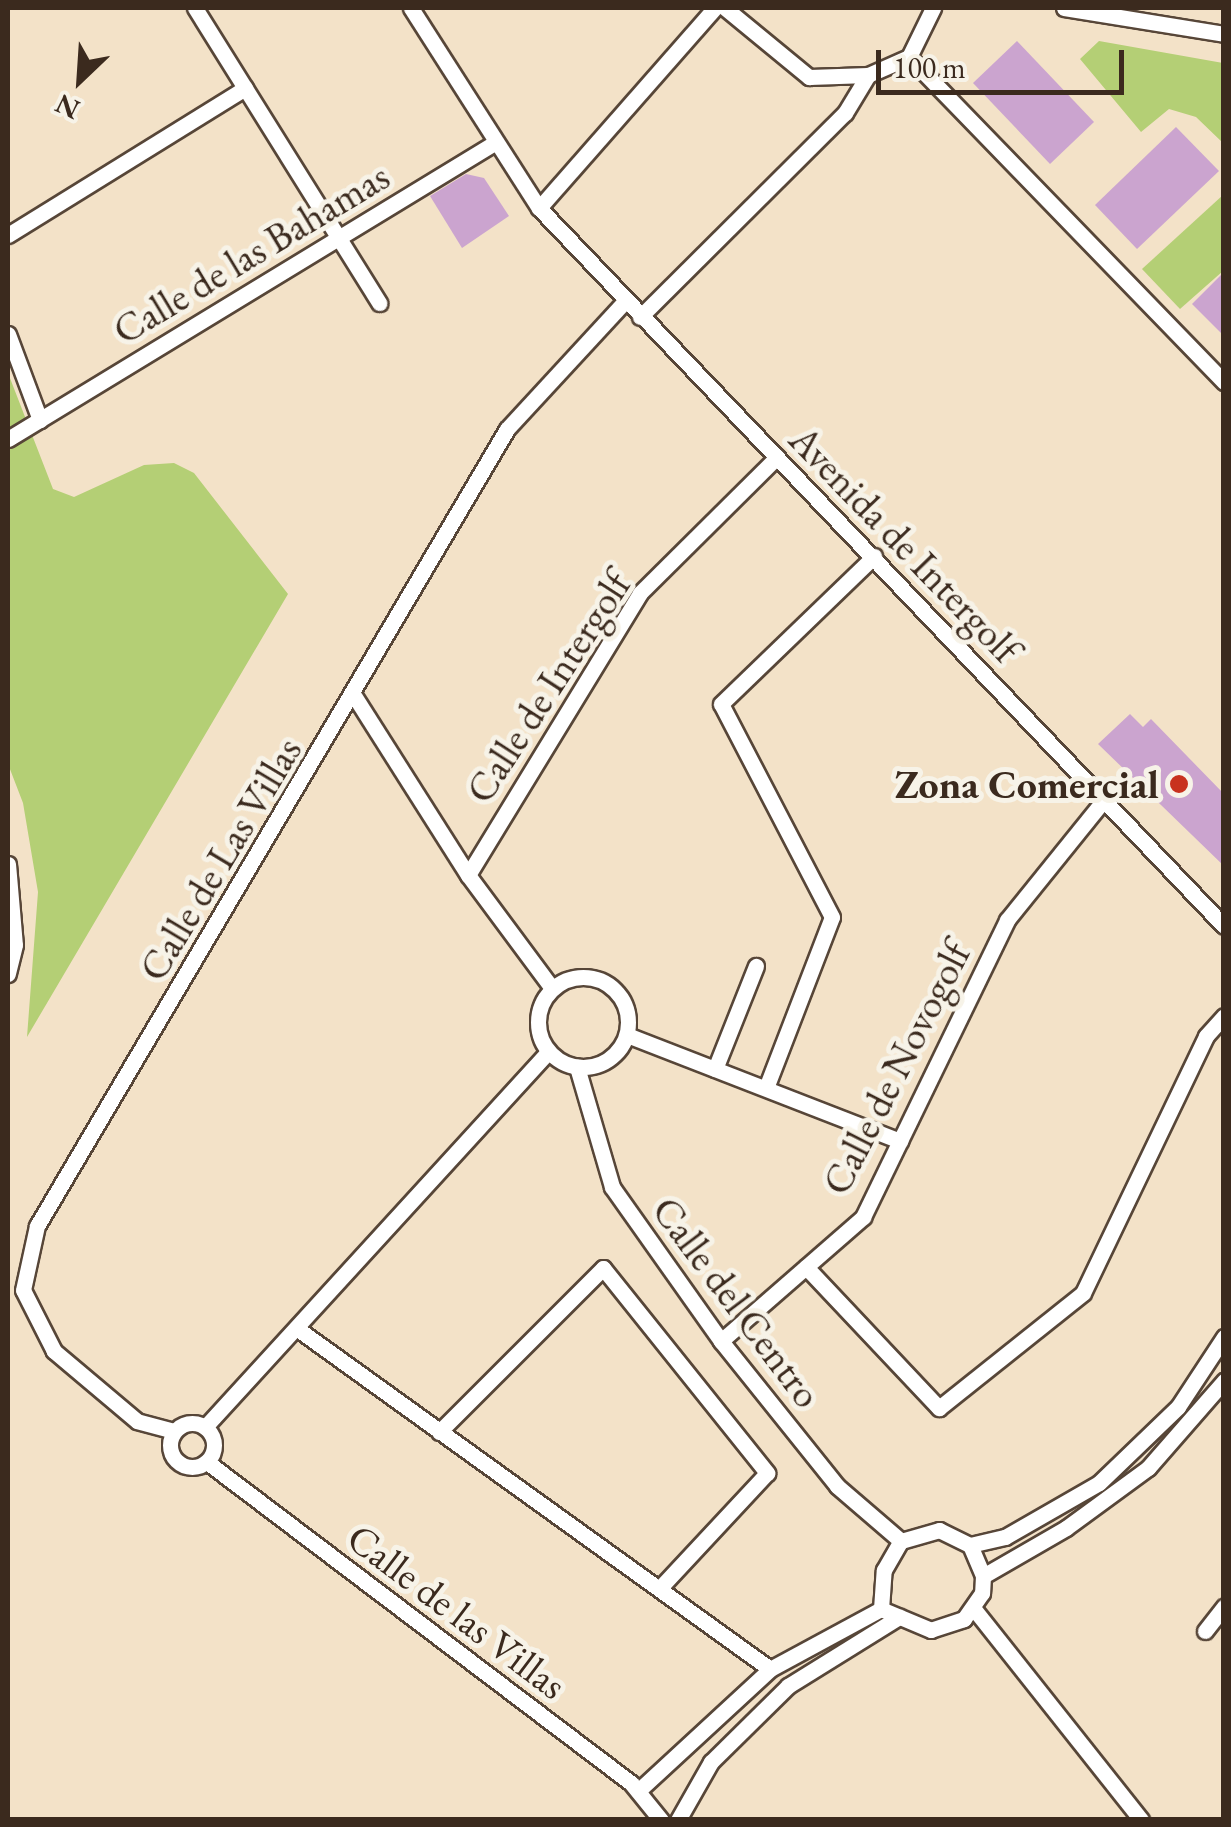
<!DOCTYPE html>
<html>
<head>
<meta charset="utf-8">
<style>
	body { margin:0 }
	#map { position:relative; width:1231px; height:1827px; overflow:hidden; background:#f3e2c8; font-family:"EB Garamond",serif }
	div>[style] { position:absolute }
	.green>* { inset:0; background:#b4cf75 }
	.building>* { inset:0; background:#cba4cf }
	.roads { filter:drop-shadow(2px 0 #574638) drop-shadow(-2px 0 #574638) drop-shadow(0 2px #574638) drop-shadow(0 -2px #574638) }
	.minor>* { height:15px; margin:-7.5px; padding:0 7.5px; transform-origin:7.5px; border-radius:7.5px; background:#fff }
	.minor>.ring { margin:-7.5px; padding:0; box-sizing:content-box; background:none; border:15px solid #fff; border-radius:50% }
	.dots>* { width:28px; height:28px; translate:-50% -50%; box-sizing:border-box; border:5px solid #f7f3e8; border-radius:50% }
	span { translate:-50% -50%; white-space:nowrap; text-align:center; line-height:1.15; -webkit-text-stroke:10px #f7f3e8; paint-order:stroke }
	.street-label { font-size:40px; color:#3b2a1e }
	.poi-label { font-size:40px; color:#3b2a1e; font-weight:700 }
	.right { translate:-100% -50%; text-align:right }
	.frame { position:absolute; inset:0; border:10px solid #3b2a1e; pointer-events:none }
	.north { position:absolute; left:30px; top:30px; width:100px; height:100px; -webkit-text-stroke:8px #f7f3e8; paint-order:stroke; rotate:205deg; font-size:28px; font-weight:700; line-height:40px; text-align:center; color:#3b2a1e }
	.north::after { content:''; display:block; margin:auto; width:35px; height:45px; background:#3b2a1e; clip-path:polygon(50% 0,100% 100%,50% 72%,0 100%) }
	.scale { position:absolute; left:876px; top:50px; width:248px; height:45px; box-sizing:border-box; border:5px solid #3b2a1e; border-top:0; padding-left:12px; font-size:30px; line-height:35px; white-space:nowrap; color:#3b2a1e; -webkit-text-stroke:8px #f7f3e8; paint-order:stroke }
</style>
</head>
<body>
<div id="map">
	<div class="green">
		<div style="clip-path:polygon(1099px 41px,1223px 63px,1223px 143px,1196px 117px,1169px 109px,1141px 132px,1080px 59px)"></div>
		<div style="clip-path:polygon(1223px 195px,1223px 271px,1180px 309px,1142px 269px)"></div>
		<div style="clip-path:polygon(8px 373px,53px 489px,74px 497px,144px 465px,174px 463px,194px 473px,288px 594px,27px 1037px,38px 892px,23px 803px,8px 764px)"></div>
	</div>
	<div class="building">
		<div style="clip-path:polygon(1017px 41px,1094px 122px,1050px 164px,973px 83px)"></div>
		<div style="clip-path:polygon(1176px 127px,1219px 171px,1137px 249px,1095px 205px)"></div>
		<div style="clip-path:polygon(466px 174px,484px 178px,509px 216px,462px 248px,430px 196px)"></div>
		<div style="clip-path:polygon(1224px 272px,1224px 336px,1192px 304px)"></div>
		<div style="clip-path:polygon(1130px 714px,1143px 727px,1151px 719px,1224px 794px,1224px 866px,1098px 744px)"></div>
	</div>
	<div class="roads">
		<div class="minor">
			<div style="left:195px;top:8px;width:348px;rotate:58deg"></div>
			<div style="left:411px;top:8px;width:237px;rotate:57.4deg"></div>
			<div style="left:539px;top:208px;width:992px;rotate:46.35deg"></div>
			<div style="left:725px;top:8px;width:109px;rotate:39.4deg"></div>
			<div style="left:809px;top:77px;width:59px;rotate:-1.9deg"></div>
			<div style="left:868px;top:75px;width:45px;rotate:-23.7deg"></div>
			<div style="left:909px;top:57px;width:55px;rotate:-63.9deg"></div>
			<div style="left:1064px;top:8px;width:162px;rotate:9.2deg"></div>
			<div style="left:909px;top:57px;width:453px;rotate:45.9deg"></div>
			<div style="left:539px;top:208px;width:266px;rotate:-48.7deg"></div>
			<div style="left:8px;top:235px;width:279px;rotate:-31.8deg"></div>
			<div style="left:640px;top:317px;width:289px;rotate:-44.9deg"></div>
			<div style="left:845px;top:113px;width:44px;rotate:-58.8deg"></div>
			<div style="left:8px;top:334px;width:92px;rotate:69.6deg"></div>
			<div style="left:8px;top:439px;width:571px;rotate:-31.32deg"></div>
			<div style="left:355px;top:697px;width:211px;rotate:57.6deg"></div>
			<div style="left:468px;top:875px;width:141px;rotate:53.4deg"></div>
			<div style="left:8px;top:864px;width:81px;rotate:85.1deg"></div>
			<div style="left:15px;top:945px;width:30px;rotate:104deg"></div>
			<div style="left:468px;top:875px;width:330px;rotate:-58.6deg"></div>
			<div style="left:640px;top:593px;width:193px;rotate:-44.8deg"></div>
			<div class="ring" style="left:538px;top:977px;width:75px;height:75px"></div>
			<div style="left:627px;top:1035px;width:293px;rotate:21.2deg"></div>
			<div style="left:577px;top:1067px;width:125px;rotate:73.7deg"></div>
			<div style="left:612px;top:1187px;width:189px;rotate:54.7deg"></div>
			<div style="left:721px;top:1341px;width:186px;rotate:51.3deg"></div>
			<div style="left:837px;top:1486px;width:84px;rotate:40.7deg"></div>
			<div style="left:715px;top:1069px;width:111px;rotate:-68.3deg"></div>
			<div style="left:766px;top:1088px;width:183px;rotate:-68.9deg"></div>
			<div style="left:832px;top:917px;width:240px;rotate:-117.5deg"></div>
			<div style="left:721px;top:704px;width:213px;rotate:-44deg"></div>
			<div style="left:806px;top:1267px;width:194px;rotate:46.7deg"></div>
			<div style="left:939px;top:1408px;width:184px;rotate:-38.6deg"></div>
			<div style="left:1083px;top:1293px;width:285px;rotate:-64.4deg"></div>
			<div style="left:1206px;top:1036px;width:27px;rotate:-48deg"></div>
			<div style="left:299px;top:1330px;width:580px;rotate:35.74deg"></div>
			<div style="left:721px;top:1341px;width:189px;rotate:-41.1deg"></div>
			<div style="left:863px;top:1217px;width:330px;rotate:-64.1deg"></div>
			<div style="left:1007px;top:920px;width:153px;rotate:-51.1deg"></div>
			<div class="ring" style="left:170px;top:1423px;width:29px;height:29px"></div>
			<div style="left:205px;top:1427px;width:508px;rotate:-47.55deg"></div>
			<div style="left:174px;top:1431px;width:38px;rotate:-165deg"></div>
			<div style="left:137px;top:1421px;width:109px;rotate:-139.9deg"></div>
			<div style="left:54px;top:1351px;width:68px;rotate:-116.9deg"></div>
			<div style="left:23px;top:1290px;width:66px;rotate:-77.7deg"></div>
			<div style="left:37px;top:1226px;width:925px;rotate:-59.47deg"></div>
			<div style="left:507px;top:429px;width:174px;rotate:-47.3deg"></div>
			<div style="left:439px;top:1432px;width:232px;rotate:-45deg"></div>
			<div style="left:603px;top:1268px;width:263px;rotate:51.3deg"></div>
			<div style="left:767px;top:1473px;width:158px;rotate:133deg"></div>
			<div style="left:207px;top:1462px;width:532px;rotate:37.13deg"></div>
			<div style="left:631px;top:1783px;width:48px;rotate:51deg"></div>
			<div style="left:939px;top:1530px;width:34px;rotate:26deg"></div>
			<div style="left:970px;top:1545px;width:34px;rotate:67deg"></div>
			<div style="left:983px;top:1576px;width:17px;rotate:93deg"></div>
			<div style="left:982px;top:1593px;width:32px;rotate:125deg"></div>
			<div style="left:964px;top:1619px;width:35px;rotate:162deg"></div>
			<div style="left:931px;top:1630px;width:54px;rotate:-157.2deg"></div>
			<div style="left:881px;top:1609px;width:39px;rotate:-86deg"></div>
			<div style="left:884px;top:1570px;width:34px;rotate:-60deg"></div>
			<div style="left:901px;top:1541px;width:40px;rotate:-16deg"></div>
			<div style="left:970px;top:1545px;width:36px;rotate:-13deg"></div>
			<div style="left:1005px;top:1537px;width:108px;rotate:-29.9deg"></div>
			<div style="left:1099px;top:1483px;width:110px;rotate:-43.9deg"></div>
			<div style="left:1178px;top:1407px;width:84px;rotate:-56.7deg"></div>
			<div style="left:983px;top:1576px;width:96px;rotate:-30deg"></div>
			<div style="left:1066px;top:1528px;width:102px;rotate:-36.2deg"></div>
			<div style="left:1148px;top:1468px;width:116px;rotate:-48.9deg"></div>
			<div style="left:974px;top:1609px;width:269px;rotate:51.6deg"></div>
			<div style="left:1205px;top:1631px;width:31px;rotate:-52deg"></div>
			<div style="left:638px;top:1791px;width:180px;rotate:-42.7deg"></div>
			<div style="left:770px;top:1669px;width:126px;rotate:-28.4deg"></div>
			<div style="left:678px;top:1820px;width:67px;rotate:-60.4deg"></div>
			<div style="left:711px;top:1762px;width:108px;rotate:-44.6deg"></div>
			<div style="left:788px;top:1686px;width:131px;rotate:-31.9deg"></div>
		</div>
	</div>
	<div class="dots">
		<div style="left:1179px;top:784px;background:#c8321e"></div>
	</div>
	<div class="street-label">
		<span style="left:251px;top:253px;rotate:-31deg">Calle de las Bahamas</span>
		<span style="left:905px;top:544px;rotate:46deg">Avenida de Intergolf</span>
		<span style="left:548px;top:687px;rotate:-57deg">Calle de Intergolf</span>
		<span style="left:220px;top:859px;rotate:-59deg">Calle de Las Villas</span>
		<span style="left:896px;top:1068px;rotate:-63deg">Calle de Novogolf</span>
		<span style="left:737px;top:1302px;rotate:53deg">Calle del Centro</span>
		<span style="left:457px;top:1611px;rotate:37deg">Calle de las Villas</span>
	</div>
	<div class="poi-label">
		<span class="right" style="left:1159px;top:784px">Zona Comercial</span>
	</div>
	<div class="frame"></div>
	<div class="north">N</div>
	<div class="scale">100 m</div>
</div>
</body>
</html>
